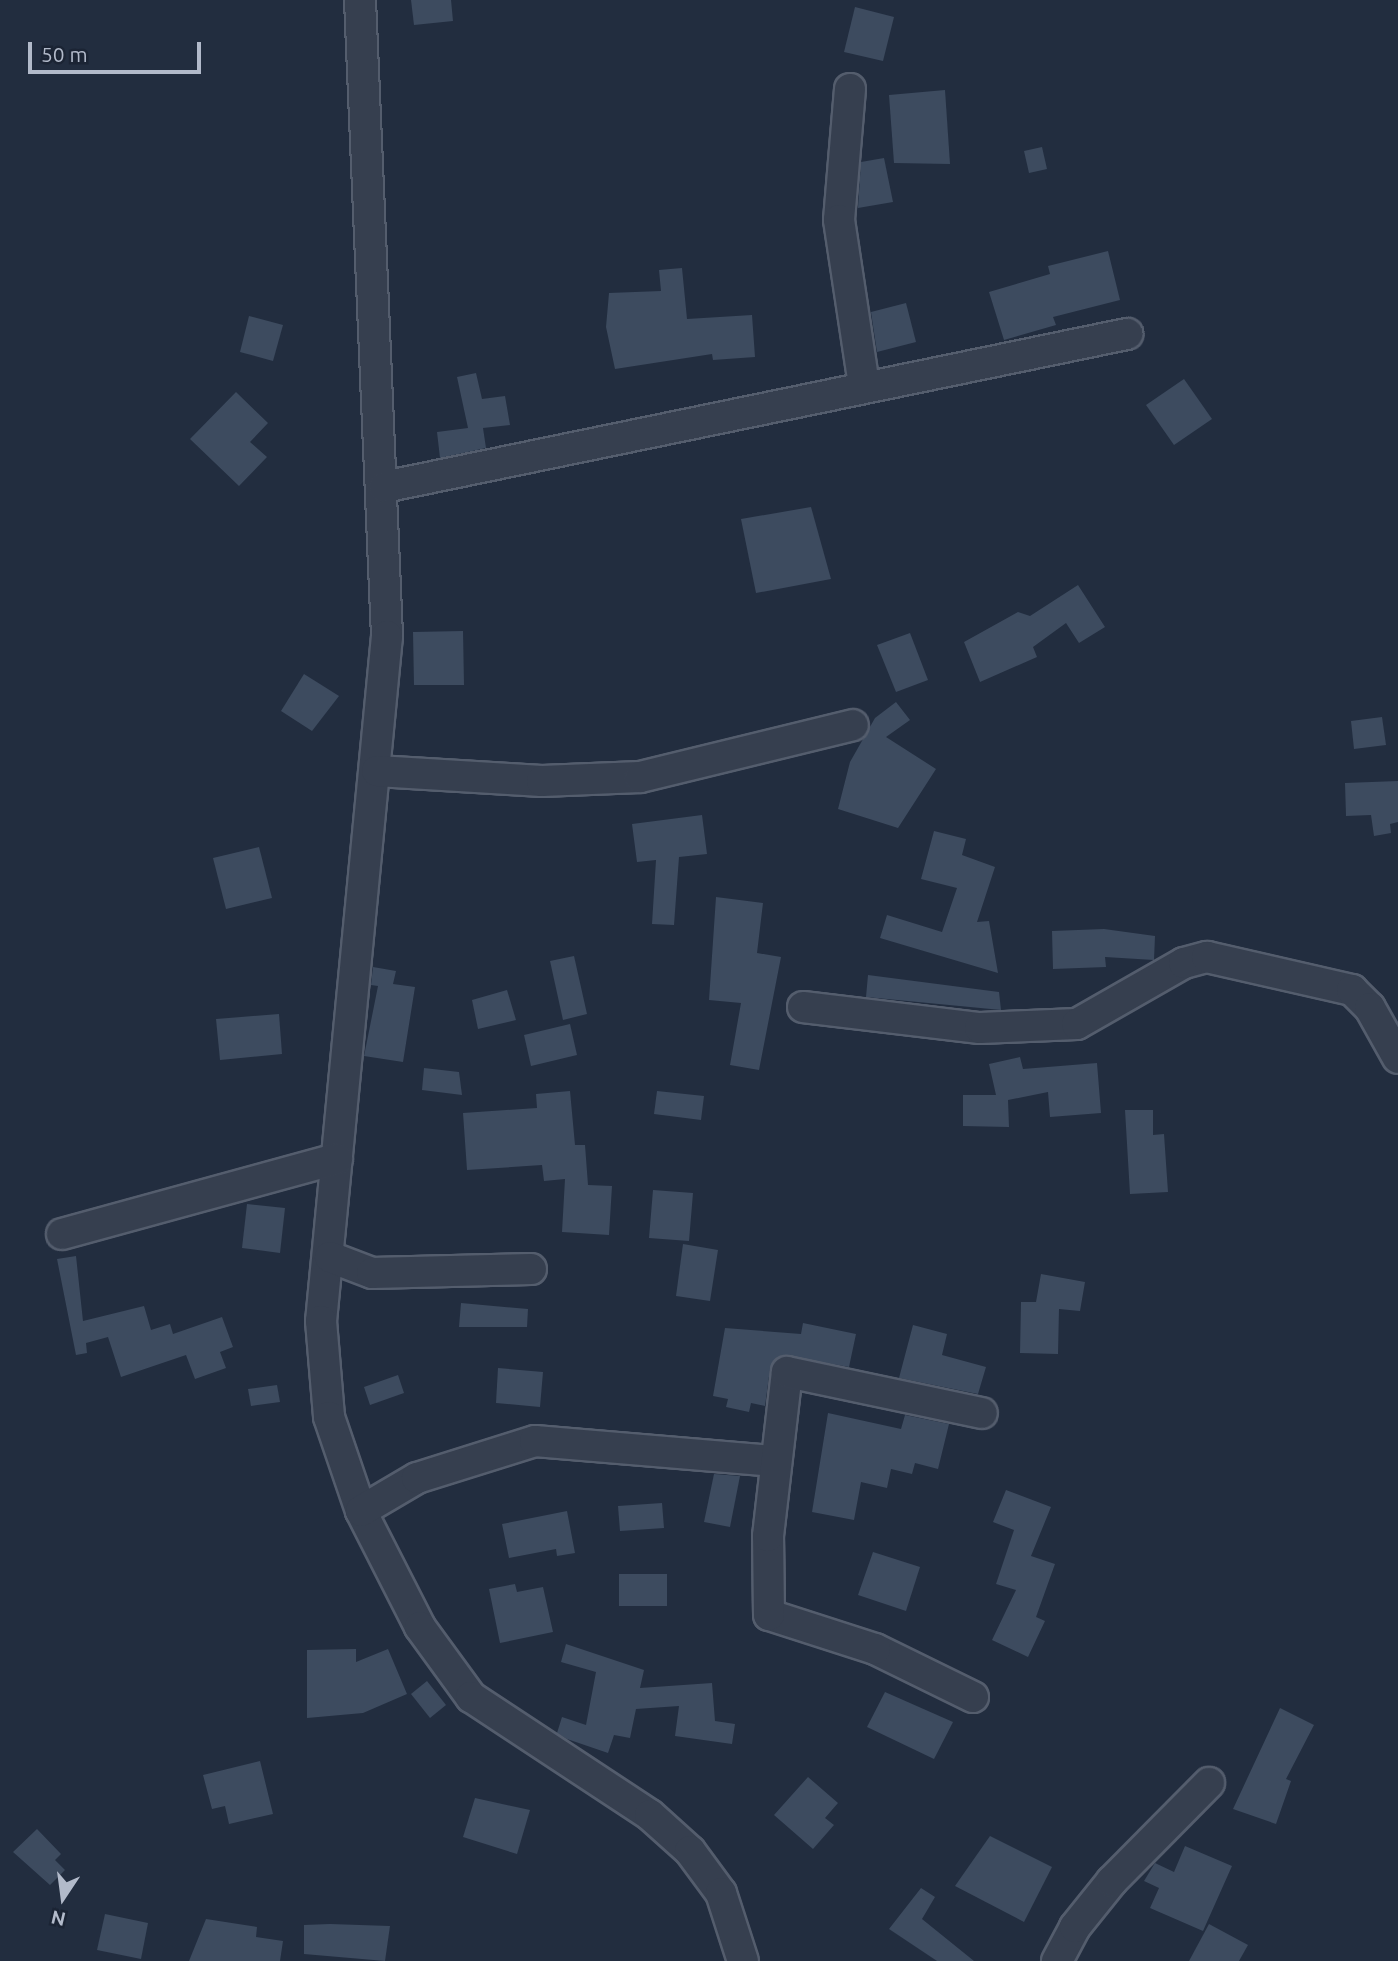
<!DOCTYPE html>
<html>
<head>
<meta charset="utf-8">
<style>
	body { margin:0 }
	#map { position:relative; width:1398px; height:1961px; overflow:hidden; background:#222d3f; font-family:Ubuntu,sans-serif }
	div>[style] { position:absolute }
	.building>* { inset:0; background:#3d4b5f }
	.roads { filter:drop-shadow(2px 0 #545d6d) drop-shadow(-2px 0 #545d6d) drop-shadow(0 2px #545d6d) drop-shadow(0 -2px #545d6d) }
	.minor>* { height:30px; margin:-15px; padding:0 15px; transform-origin:15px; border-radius:15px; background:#363f4f }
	span { translate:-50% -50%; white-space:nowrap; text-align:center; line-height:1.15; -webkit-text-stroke:7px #1b2434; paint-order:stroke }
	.north { position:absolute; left:28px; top:1863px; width:70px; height:70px; -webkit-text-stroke:5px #1b2434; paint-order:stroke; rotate:193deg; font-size:19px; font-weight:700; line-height:28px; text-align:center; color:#b2baca }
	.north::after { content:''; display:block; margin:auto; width:24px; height:32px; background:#b2baca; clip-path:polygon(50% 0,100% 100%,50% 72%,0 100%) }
	.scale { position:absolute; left:28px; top:42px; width:173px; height:32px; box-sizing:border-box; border:4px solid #b2baca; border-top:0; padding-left:9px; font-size:21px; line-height:24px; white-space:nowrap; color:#b2baca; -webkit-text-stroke:5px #1b2434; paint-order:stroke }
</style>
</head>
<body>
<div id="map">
	<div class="building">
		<div style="clip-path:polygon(411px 0,451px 0,453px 21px,414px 25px)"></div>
		<div style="clip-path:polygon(855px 7px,894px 17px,883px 61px,844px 52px)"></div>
		<div style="clip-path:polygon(945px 90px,950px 164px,894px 163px,889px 95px)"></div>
		<div style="clip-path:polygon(1042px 147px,1047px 169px,1029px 173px,1024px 151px)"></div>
		<div style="clip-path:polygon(884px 158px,893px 202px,858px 208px,861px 162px)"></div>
		<div style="clip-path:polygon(1108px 251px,1120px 300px,1053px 317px,1056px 325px,1004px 340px,989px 292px,1050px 274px,1048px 266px)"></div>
		<div style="clip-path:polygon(682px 268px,687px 319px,752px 315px,755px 357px,713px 360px,712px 354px,615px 369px,606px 327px,609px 293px,661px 291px,659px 270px)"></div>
		<div style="clip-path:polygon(906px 303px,916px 342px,877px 352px,871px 312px)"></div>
		<div style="clip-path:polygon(249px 316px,283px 325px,273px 361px,240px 352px)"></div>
		<div style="clip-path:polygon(476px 373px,482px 399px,505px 396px,510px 425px,483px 428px,486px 448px,440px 458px,437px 432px,468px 428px,457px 377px)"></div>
		<div style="clip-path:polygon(1184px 379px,1212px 419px,1174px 445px,1146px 405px)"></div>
		<div style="clip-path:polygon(236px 392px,268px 423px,250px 442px,267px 457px,239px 486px,190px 439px)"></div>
		<div style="clip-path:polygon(811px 507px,831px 579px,756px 593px,741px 519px)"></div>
		<div style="clip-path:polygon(1078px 585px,1105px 627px,1079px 643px,1066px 623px,1033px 647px,1037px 657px,980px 682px,964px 642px,1018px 612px,1030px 616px)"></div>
		<div style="clip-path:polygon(463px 631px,464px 685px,414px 685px,413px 632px)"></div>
		<div style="clip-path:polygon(910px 633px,928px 680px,896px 692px,877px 645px)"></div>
		<div style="clip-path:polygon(304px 674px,339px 696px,312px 731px,281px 711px)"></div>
		<div style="clip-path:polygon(896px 702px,910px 720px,886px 737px,936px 769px,898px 828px,838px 809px,850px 762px,875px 718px)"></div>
		<div style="clip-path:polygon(1382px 717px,1386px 745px,1354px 749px,1351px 721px)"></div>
		<div style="clip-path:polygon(1398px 781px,1398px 822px,1390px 824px,1391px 833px,1374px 836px,1371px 815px,1346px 816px,1345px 783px)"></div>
		<div style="clip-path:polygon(702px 815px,707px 854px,679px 857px,674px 925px,652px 924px,656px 860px,637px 862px,632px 824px)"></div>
		<div style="clip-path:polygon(934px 831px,966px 839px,962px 855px,995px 867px,977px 922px,989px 921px,998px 973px,880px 938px,887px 915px,942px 932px,957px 888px,921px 879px)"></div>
		<div style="clip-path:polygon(259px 847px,272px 898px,226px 909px,213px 858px)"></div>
		<div style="clip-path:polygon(716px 897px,763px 903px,757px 953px,781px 957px,759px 1070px,730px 1065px,741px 1003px,709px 1000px)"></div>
		<div style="clip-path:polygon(1104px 929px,1155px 936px,1154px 960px,1105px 957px,1106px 967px,1053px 969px,1052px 931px)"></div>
		<div style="clip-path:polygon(574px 956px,587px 1014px,563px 1020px,550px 961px)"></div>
		<div style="clip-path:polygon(373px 967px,396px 971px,393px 984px,415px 987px,403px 1062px,364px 1056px,378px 986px,371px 985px)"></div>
		<div style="clip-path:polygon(868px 975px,999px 992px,1001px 1010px,866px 997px)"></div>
		<div style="clip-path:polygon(507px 990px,516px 1020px,478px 1029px,472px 1000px)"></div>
		<div style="clip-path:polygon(279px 1014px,282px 1054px,220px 1060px,216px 1019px)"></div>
		<div style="clip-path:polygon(570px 1024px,577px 1055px,531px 1066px,524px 1035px)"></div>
		<div style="clip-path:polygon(1020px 1057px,1023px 1069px,1097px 1063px,1101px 1113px,1050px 1117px,1048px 1092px,1008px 1100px,1009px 1127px,963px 1126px,963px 1095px,996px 1095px,989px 1064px)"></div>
		<div style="clip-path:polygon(424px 1068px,459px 1072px,462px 1095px,422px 1090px)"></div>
		<div style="clip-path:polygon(570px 1091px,575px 1145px,585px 1145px,588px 1185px,612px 1186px,609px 1235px,562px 1232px,565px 1179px,544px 1181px,542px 1165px,467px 1170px,463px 1113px,537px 1108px,536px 1094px)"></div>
		<div style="clip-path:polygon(657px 1091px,704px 1096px,701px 1120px,654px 1114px)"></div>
		<div style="clip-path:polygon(1125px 1110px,1153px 1110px,1153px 1135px,1164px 1134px,1168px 1192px,1130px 1194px)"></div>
		<div style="clip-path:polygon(653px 1190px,693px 1193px,689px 1241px,649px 1238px)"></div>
		<div style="clip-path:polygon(247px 1204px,285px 1208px,280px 1253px,242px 1248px)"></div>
		<div style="clip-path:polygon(683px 1244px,718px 1250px,710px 1301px,676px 1296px)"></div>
		<div style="clip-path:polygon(76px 1256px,83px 1321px,144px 1306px,151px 1330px,170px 1324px,173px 1334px,222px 1317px,233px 1347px,220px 1352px,226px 1368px,195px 1379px,186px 1355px,121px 1377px,108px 1337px,86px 1343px,87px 1353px,76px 1355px,57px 1259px)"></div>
		<div style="clip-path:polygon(1041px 1274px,1085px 1282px,1080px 1311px,1059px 1309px,1058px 1354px,1020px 1353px,1021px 1302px,1036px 1302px)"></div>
		<div style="clip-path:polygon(461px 1303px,528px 1309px,527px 1327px,459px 1327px)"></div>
		<div style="clip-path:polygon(803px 1323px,856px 1334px,849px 1367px,782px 1355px,770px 1369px,765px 1406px,751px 1403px,749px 1412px,726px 1407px,728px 1399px,713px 1396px,725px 1328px,801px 1334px)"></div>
		<div style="clip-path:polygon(913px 1325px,947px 1334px,942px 1355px,986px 1367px,978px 1394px,899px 1378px)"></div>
		<div style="clip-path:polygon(498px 1368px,543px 1372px,540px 1407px,496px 1403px)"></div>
		<div style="clip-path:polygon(398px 1375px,404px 1393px,370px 1405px,364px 1387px)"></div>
		<div style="clip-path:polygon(277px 1385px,280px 1402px,251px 1406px,248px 1389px)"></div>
		<div style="clip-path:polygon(828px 1413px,901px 1429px,905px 1415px,949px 1424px,938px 1469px,915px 1463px,912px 1474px,891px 1469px,887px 1488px,861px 1482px,854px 1520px,812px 1512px)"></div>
		<div style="clip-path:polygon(714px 1474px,740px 1476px,730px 1527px,704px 1522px)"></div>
		<div style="clip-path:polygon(1006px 1490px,1051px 1507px,1031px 1556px,1055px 1564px,1036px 1617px,1045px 1621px,1028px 1657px,992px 1640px,1016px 1590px,996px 1584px,1014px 1530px,993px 1522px)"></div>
		<div style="clip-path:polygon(662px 1503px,664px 1528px,620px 1531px,618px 1506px)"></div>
		<div style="clip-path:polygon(567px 1511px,575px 1553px,557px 1556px,556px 1549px,509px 1558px,502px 1524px)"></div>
		<div style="clip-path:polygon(873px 1552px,920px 1567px,906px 1611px,858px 1595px)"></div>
		<div style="clip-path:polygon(619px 1574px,667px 1574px,667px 1606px,619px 1606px)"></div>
		<div style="clip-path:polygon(515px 1584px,517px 1592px,543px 1587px,553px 1632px,500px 1643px,489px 1589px)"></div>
		<div style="clip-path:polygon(566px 1644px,644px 1670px,640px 1688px,712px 1683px,715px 1721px,735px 1724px,732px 1744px,675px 1736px,679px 1706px,636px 1709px,630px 1738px,614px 1735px,608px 1753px,567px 1739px,557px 1733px,562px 1717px,586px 1725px,596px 1672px,561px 1662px)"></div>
		<div style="clip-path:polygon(356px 1649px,356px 1662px,388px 1649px,407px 1694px,363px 1713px,307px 1718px,307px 1650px)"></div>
		<div style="clip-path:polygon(427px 1681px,446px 1705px,430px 1718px,411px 1694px)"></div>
		<div style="clip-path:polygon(885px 1692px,953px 1722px,934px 1759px,867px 1727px)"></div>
		<div style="clip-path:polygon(1280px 1708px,1314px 1725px,1286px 1779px,1291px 1781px,1276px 1824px,1233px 1809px)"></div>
		<div style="clip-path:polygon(260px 1761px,273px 1814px,229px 1824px,225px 1806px,212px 1809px,203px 1775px)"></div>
		<div style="clip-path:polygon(808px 1777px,838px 1803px,825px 1818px,834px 1825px,813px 1849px,774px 1815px)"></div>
		<div style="clip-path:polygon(475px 1798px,530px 1810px,517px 1854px,463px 1837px)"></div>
		<div style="clip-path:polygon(37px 1829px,61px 1854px,55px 1860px,65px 1870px,50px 1885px,13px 1852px)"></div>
		<div style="clip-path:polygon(990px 1836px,1052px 1867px,1024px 1922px,955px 1886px)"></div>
		<div style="clip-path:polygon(1185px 1846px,1232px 1866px,1203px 1931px,1150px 1908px,1159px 1888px,1144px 1881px,1155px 1863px,1174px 1872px)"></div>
		<div style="clip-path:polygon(921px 1888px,935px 1897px,922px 1919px,974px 1961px,937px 1961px,889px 1929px)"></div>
		<div style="clip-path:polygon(105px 1914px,148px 1923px,141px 1959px,97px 1950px)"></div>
		<div style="clip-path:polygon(206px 1919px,257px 1927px,256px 1937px,283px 1941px,280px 1961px,189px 1961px)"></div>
		<div style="clip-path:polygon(330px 1924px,390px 1926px,385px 1961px,304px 1954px,304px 1925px)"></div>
		<div style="clip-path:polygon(1209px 1924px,1248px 1945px,1239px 1961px,1189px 1961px)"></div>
	</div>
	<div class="roads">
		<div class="minor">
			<div style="left:360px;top:0;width:637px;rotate:87.57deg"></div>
			<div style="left:387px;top:636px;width:688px;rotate:95.5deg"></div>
			<div style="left:321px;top:1321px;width:96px;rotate:85.2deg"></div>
			<div style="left:329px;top:1417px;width:99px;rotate:71.2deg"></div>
			<div style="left:361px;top:1511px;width:130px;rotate:63deg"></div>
			<div style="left:420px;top:1627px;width:87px;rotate:53.9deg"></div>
			<div style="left:471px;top:1697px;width:214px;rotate:33.4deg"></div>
			<div style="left:650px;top:1815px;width:54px;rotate:42deg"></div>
			<div style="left:690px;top:1851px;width:52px;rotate:53.6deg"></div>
			<div style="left:721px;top:1893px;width:71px;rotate:72.1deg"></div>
			<div style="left:850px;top:89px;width:131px;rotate:94.8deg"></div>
			<div style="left:839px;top:220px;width:167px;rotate:81.4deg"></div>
			<div style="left:384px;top:487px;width:759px;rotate:-11.64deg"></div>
			<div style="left:377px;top:771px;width:165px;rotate:3.5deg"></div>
			<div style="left:542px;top:781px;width:98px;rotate:-2.3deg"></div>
			<div style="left:640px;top:777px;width:219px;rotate:-13.7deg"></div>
			<div style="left:803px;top:1007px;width:178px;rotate:6.8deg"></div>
			<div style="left:980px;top:1028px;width:97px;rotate:-2.4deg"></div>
			<div style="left:1077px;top:1024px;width:123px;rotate:-29.7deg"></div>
			<div style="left:1184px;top:963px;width:24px;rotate:-15deg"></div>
			<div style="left:1207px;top:957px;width:149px;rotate:12.8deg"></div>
			<div style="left:1352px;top:990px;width:25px;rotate:45deg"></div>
			<div style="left:1370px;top:1008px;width:57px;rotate:60.8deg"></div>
			<div style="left:62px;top:1234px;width:285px;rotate:-15.3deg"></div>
			<div style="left:330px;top:1257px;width:45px;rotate:20.9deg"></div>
			<div style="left:372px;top:1273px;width:159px;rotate:-1.4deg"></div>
			<div style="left:361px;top:1511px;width:65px;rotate:-30.5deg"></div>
			<div style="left:417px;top:1478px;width:124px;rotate:-17.4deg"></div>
			<div style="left:535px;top:1441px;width:238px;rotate:4.8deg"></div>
			<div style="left:973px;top:1697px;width:109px;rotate:-153.9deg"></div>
			<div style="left:875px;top:1649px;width:111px;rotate:-162.2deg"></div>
			<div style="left:769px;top:1615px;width:79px;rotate:-90.7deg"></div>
			<div style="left:768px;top:1536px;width:165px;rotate:-83.4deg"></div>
			<div style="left:787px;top:1372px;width:199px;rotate:11.9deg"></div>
			<div style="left:1057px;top:1961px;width:38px;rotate:-62deg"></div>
			<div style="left:1075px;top:1927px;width:59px;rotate:-51.2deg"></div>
			<div style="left:1112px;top:1881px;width:138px;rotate:-45.3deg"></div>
		</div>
	</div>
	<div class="north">N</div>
	<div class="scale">50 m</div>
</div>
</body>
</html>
